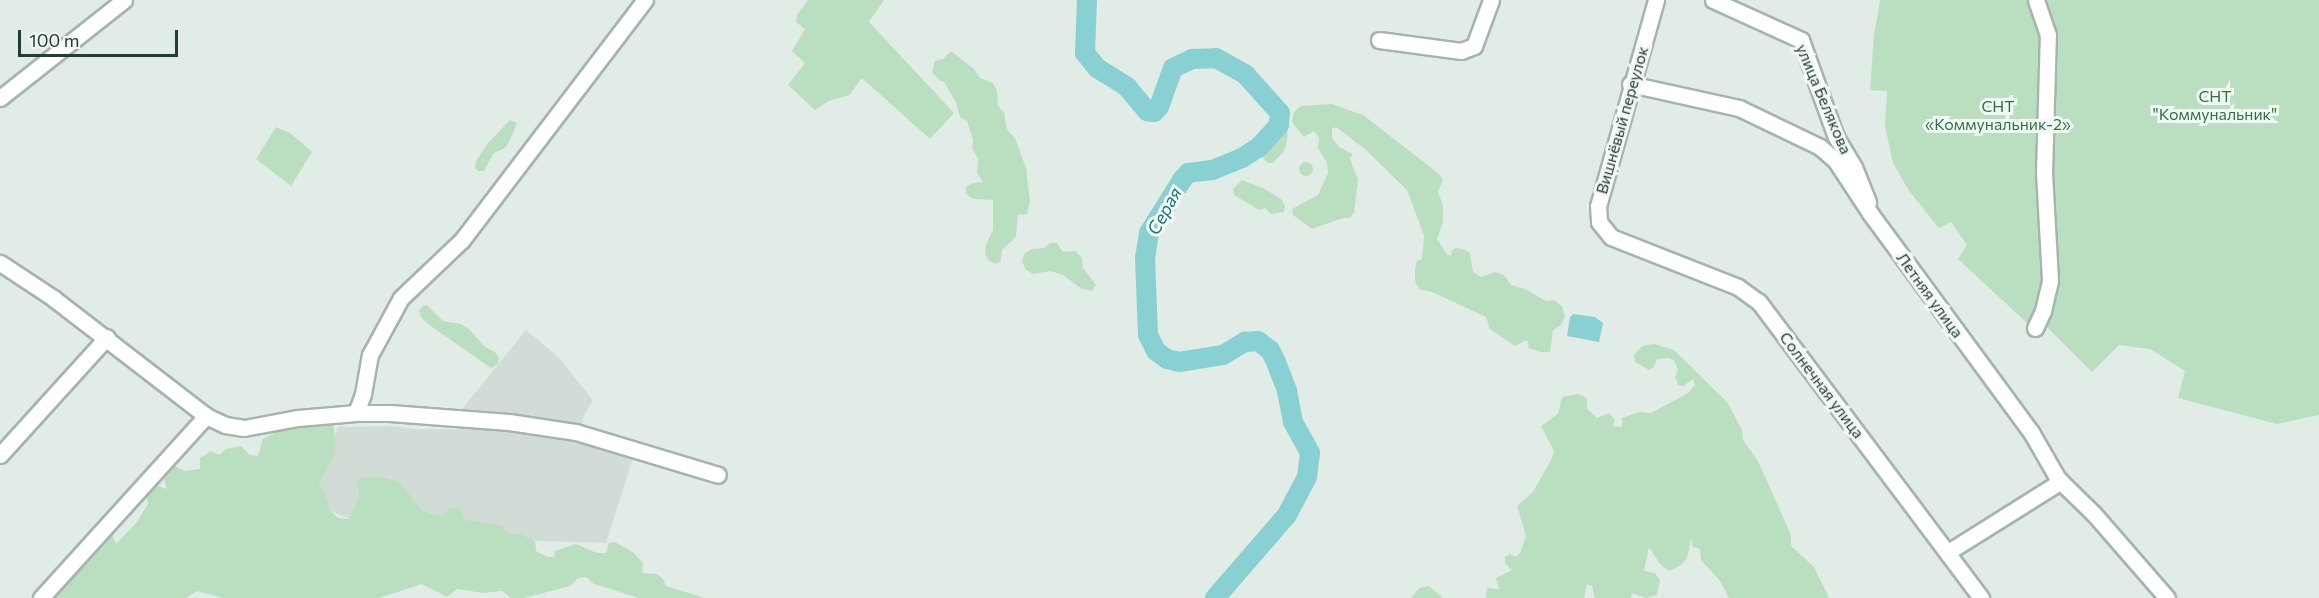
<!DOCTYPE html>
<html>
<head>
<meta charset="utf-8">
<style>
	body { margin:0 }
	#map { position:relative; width:2319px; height:598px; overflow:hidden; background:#e2ece6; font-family:Commissioner,sans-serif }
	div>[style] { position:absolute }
	.built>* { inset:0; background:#d0dcd5 }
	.green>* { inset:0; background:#badec0 }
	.round { border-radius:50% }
	.water>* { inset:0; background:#89d0d2 }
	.river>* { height:20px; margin:-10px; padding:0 10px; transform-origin:10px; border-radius:10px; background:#89d0d2 }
	.roads { filter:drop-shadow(2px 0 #a5b4ac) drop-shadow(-2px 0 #a5b4ac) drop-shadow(0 2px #a5b4ac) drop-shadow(0 -2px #a5b4ac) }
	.minor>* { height:15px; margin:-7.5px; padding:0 7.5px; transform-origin:7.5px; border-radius:7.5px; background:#fff }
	span { translate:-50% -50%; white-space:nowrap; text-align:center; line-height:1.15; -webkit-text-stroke:6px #f2f9f5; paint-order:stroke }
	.park-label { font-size:16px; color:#2b753e }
	.street-label { font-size:16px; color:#223e32 }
	.water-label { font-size:18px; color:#1b767a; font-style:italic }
	.scale { position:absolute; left:18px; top:30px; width:160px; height:27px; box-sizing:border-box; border:3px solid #223e32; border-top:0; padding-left:8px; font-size:18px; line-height:21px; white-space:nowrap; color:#223e32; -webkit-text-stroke:4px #f2f9f5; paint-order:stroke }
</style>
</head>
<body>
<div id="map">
	<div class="built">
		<div style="clip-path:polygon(526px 330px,558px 357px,593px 400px,584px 415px,581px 428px,484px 411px,479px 416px,458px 414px)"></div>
		<div style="clip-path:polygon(391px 426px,416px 429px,537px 430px,634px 455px,606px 543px,513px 540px,351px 519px,306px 502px,338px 427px)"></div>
	</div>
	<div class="green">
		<div style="clip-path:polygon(808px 0,884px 0,869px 22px,954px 113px,930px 139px,862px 78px,849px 95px,829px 101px,815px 110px,788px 85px,805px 63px,792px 51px,805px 29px,796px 22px,797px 15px)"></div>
		<div style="clip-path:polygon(1880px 0,2319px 0,2319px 415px,2277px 424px,2178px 398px,2185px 371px,2150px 349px,2119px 345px,2092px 372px,2041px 321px,2027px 323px,1958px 259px,1967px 245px,1951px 222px,1939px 228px,1909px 191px,1893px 163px,1885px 126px,1887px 91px,1870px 90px,1874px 35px)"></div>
		<div style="clip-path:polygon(951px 51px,974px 69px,980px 78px,993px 83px,997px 91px,998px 105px,1004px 113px,1007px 130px,1015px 138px,1026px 168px,1030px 201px,1027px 214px,1018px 215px,1016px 237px,1002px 250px,1001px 261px,996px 264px,989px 261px,985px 254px,986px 244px,993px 230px,993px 200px,973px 199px,966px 194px,966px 187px,973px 183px,983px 182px,977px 173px,978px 159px,972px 148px,973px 140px,967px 121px,960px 117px,956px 102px,944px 82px,939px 80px,932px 72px,935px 61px,943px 59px)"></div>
		<div style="clip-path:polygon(1332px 104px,1363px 115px,1439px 174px,1443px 180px,1438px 192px,1443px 205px,1443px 222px,1437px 239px,1447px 254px,1451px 256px,1452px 250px,1456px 248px,1463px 249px,1470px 253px,1473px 272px,1481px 277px,1495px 272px,1504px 275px,1511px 285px,1525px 289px,1546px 301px,1554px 300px,1562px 306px,1565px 316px,1561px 325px,1553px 330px,1550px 352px,1541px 352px,1529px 348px,1527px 340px,1515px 346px,1490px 329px,1486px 317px,1430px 291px,1420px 290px,1415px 282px,1415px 268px,1417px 261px,1422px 259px,1424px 236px,1407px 190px,1366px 150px,1336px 127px,1332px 129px,1332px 138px,1339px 147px,1353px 154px,1350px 159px,1358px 180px,1354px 213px,1350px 218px,1343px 218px,1312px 229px,1293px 215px,1292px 209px,1318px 195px,1328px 173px,1327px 163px,1318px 148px,1319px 138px,1314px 131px,1304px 137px,1292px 122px,1294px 112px,1301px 106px)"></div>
		<div style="clip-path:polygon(1278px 119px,1288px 123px,1287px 141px,1284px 151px,1273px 163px,1268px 163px,1260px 155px,1265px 148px,1263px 136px,1266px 129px)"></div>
		<div style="clip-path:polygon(510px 120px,517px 123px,509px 142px,505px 148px,494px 153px,484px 171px,478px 171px,475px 168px,476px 161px,489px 142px)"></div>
		<div style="clip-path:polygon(276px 127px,290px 133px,312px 152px,291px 186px,256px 159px)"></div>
		<div class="round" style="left:1299px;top:162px;width:14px;height:14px"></div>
		<div style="clip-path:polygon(1242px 180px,1265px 189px,1281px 199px,1285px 205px,1284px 212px,1271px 214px,1265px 208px,1259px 210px,1234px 195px,1233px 189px)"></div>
		<div style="clip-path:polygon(1050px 243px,1057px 243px,1063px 252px,1076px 251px,1082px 258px,1083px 268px,1096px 285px,1092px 291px,1082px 289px,1063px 275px,1051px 271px,1033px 274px,1026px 270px,1022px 262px,1024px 254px,1032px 249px,1045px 248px)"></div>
		<div style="clip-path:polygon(427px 305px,443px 321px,461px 324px,470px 330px,484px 346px,496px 353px,499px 358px,498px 364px,491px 368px,428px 324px,421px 317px,419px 311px,423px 306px)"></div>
		<div style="clip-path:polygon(1654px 344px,1674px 350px,1727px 402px,1742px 430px,1743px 440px,1758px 461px,1791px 535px,1791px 546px,1814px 567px,1829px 598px,1729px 598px,1720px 581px,1701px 560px,1700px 549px,1693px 547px,1691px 539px,1687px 558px,1681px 565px,1669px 571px,1660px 564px,1649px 547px,1644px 571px,1655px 573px,1660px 580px,1657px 595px,1646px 598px,1632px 593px,1631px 598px,1595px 598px,1592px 586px,1587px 584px,1584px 598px,1486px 598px,1487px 588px,1499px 589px,1496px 578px,1512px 570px,1505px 563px,1505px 557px,1510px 554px,1516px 557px,1520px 553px,1526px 536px,1517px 506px,1533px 492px,1551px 460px,1554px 451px,1541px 426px,1558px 414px,1562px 397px,1578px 394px,1587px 398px,1587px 409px,1597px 418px,1609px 413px,1615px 420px,1613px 426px,1622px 427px,1622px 418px,1639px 412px,1651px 413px,1688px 393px,1695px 385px,1693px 379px,1683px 386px,1678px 385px,1675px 377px,1678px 370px,1674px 360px,1668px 358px,1657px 359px,1654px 367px,1649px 370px,1635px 362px,1634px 355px,1642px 346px)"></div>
		<div style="clip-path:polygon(333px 421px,336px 452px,318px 485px,325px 492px,330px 510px,338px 518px,349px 519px,360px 494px,357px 484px,362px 477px,386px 478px,400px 483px,420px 508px,430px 514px,443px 516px,450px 508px,459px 508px,464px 520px,501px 525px,510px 534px,520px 534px,535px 541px,536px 551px,547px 557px,554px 557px,555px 551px,576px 544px,597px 553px,606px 553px,609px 543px,615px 542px,634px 553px,643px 563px,642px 573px,657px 574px,663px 579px,666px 586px,705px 598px,639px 598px,594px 584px,586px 577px,578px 578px,570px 586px,524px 598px,511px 598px,502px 591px,483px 593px,457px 589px,447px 597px,422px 584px,379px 598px,223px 598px,197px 591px,186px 598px,47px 598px,60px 594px,74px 567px,84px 566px,104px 535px,112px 534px,116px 544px,137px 522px,148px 504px,147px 497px,150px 489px,155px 485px,167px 489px,164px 479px,175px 466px,185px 471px,200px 469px,200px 458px,211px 451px,219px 455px,226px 449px,241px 446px,250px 455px,258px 456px,263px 439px,280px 430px,299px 424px)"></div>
		<div style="clip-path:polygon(1429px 586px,1443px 598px,1411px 598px,1419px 588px)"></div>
	</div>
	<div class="water">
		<div style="clip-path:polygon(1084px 0,1092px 0,1091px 32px,1081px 31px)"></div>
		<div style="clip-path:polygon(1573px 314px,1595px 317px,1603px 323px,1599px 342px,1567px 336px,1570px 317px)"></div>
	</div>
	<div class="river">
		<div style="left:1087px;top:0;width:53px;rotate:92.2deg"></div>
		<div style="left:1085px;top:53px;width:19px;rotate:51deg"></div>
		<div style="left:1097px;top:68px;width:36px;rotate:32deg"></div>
		<div style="left:1127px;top:87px;width:31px;rotate:50deg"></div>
		<div style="left:1147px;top:111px;width:7px;rotate:8deg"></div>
		<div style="left:1154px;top:112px;width:7px;rotate:-45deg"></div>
		<div style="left:1159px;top:107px;width:41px;rotate:-70.3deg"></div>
		<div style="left:1173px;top:68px;width:21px;rotate:-25deg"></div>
		<div style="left:1192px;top:59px;width:24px;rotate:-2deg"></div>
		<div style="left:1216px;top:58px;width:33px;rotate:29deg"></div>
		<div style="left:1245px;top:74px;width:52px;rotate:48.1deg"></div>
		<div style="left:1280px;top:113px;width:12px;rotate:95deg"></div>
		<div style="left:1279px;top:125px;width:30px;rotate:132deg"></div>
		<div style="left:1259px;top:147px;width:20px;rotate:147deg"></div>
		<div style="left:1242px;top:158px;width:32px;rotate:158deg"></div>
		<div style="left:1212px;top:170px;width:24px;rotate:173deg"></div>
		<div style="left:1188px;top:173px;width:9px;rotate:131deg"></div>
		<div style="left:1182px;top:180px;width:62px;rotate:121.9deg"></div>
		<div style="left:1149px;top:233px;width:24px;rotate:99deg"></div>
		<div style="left:1145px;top:257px;width:78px;rotate:87.8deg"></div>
		<div style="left:1148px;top:335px;width:18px;rotate:63deg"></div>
		<div style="left:1156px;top:351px;width:14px;rotate:36deg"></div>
		<div style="left:1167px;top:359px;width:12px;rotate:14deg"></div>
		<div style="left:1179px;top:362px;width:45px;rotate:-9deg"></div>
		<div style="left:1223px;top:355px;width:26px;rotate:-31deg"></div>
		<div style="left:1245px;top:342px;width:13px;rotate:-4deg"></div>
		<div style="left:1258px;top:341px;width:15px;rotate:37deg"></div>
		<div style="left:1270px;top:350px;width:13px;rotate:63deg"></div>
		<div style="left:1276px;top:362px;width:31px;rotate:69deg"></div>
		<div style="left:1287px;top:391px;width:32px;rotate:79deg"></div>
		<div style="left:1293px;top:422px;width:35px;rotate:61deg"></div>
		<div style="left:1310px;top:453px;width:24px;rotate:97deg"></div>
		<div style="left:1307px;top:477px;width:43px;rotate:117.8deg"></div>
		<div style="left:1287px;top:515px;width:110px;rotate:130.9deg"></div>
	</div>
	<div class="roads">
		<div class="minor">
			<div style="left:1656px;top:0;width:214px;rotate:105.7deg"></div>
			<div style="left:1598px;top:206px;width:16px;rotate:86deg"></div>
			<div style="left:1599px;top:222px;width:19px;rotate:51deg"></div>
			<div style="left:1611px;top:237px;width:136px;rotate:21.5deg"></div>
			<div style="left:1738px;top:287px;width:26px;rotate:36deg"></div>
			<div style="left:1759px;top:302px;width:370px;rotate:53.1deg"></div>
			<div style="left:1713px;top:0;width:97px;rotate:24.4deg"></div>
			<div style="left:1801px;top:40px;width:103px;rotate:70.2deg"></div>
			<div style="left:1836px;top:137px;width:35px;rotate:59deg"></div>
			<div style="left:1854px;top:167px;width:38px;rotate:68deg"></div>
			<div style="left:1379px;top:40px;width:83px;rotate:7.6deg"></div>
			<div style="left:1461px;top:51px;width:14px;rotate:-21deg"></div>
			<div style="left:1474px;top:46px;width:49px;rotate:-69.7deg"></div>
			<div style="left:1630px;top:84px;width:112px;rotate:12.4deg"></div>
			<div style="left:1739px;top:108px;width:90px;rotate:25.7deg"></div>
			<div style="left:1820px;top:147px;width:20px;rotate:41deg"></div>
			<div style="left:1835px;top:160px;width:64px;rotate:56.6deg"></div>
			<div style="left:1870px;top:213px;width:272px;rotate:53.7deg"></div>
			<div style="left:2031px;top:432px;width:54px;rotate:60.1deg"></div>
			<div style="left:2058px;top:479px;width:50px;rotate:44.2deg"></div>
			<div style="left:2094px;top:514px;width:111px;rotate:49deg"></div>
			<div style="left:0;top:98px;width:158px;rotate:-38.3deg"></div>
			<div style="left:0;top:263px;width:64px;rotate:33.4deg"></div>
			<div style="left:53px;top:298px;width:193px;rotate:37.6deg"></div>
			<div style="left:206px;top:416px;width:21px;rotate:25deg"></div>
			<div style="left:225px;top:425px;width:19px;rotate:9deg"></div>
			<div style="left:244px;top:428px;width:55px;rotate:-10.5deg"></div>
			<div style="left:298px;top:418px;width:58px;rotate:-4.9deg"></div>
			<div style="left:356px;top:413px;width:34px"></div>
			<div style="left:390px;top:413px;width:119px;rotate:4.3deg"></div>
			<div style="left:509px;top:422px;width:68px;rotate:8.5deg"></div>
			<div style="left:576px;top:432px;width:148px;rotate:16.8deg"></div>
			<div style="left:2035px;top:328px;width:19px;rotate:-65deg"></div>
			<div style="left:2043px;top:311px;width:32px;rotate:-77deg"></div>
			<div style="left:2050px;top:280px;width:106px;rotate:-93.2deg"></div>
			<div style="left:2044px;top:174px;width:139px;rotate:-88.4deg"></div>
			<div style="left:2048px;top:35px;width:37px;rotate:-109deg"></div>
			<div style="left:356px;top:413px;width:20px;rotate:-70deg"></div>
			<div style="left:363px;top:394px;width:40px;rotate:-80deg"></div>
			<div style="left:370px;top:355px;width:65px;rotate:-61.5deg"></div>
			<div style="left:401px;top:298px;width:84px;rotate:-43.6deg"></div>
			<div style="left:462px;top:240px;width:302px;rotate:-52.7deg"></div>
			<div style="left:0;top:455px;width:159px;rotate:-47.8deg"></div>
			<div style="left:1948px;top:552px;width:133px;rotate:-32.1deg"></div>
			<div style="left:41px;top:598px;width:246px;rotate:-47.8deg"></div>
		</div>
	</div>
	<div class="park-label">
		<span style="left:2215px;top:105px">СНТ<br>"Коммунальник"</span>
		<span style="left:1998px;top:115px">СНТ<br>«Коммунальник-2»</span>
	</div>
	<div class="street-label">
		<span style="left:1824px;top:99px;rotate:67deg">улица Белякова</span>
		<span style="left:1622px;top:120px;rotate:-74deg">Вишнёвый переулок</span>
		<span style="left:1930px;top:295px;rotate:54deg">Летняя улица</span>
		<span style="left:1822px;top:385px;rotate:53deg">Солнечная улица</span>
	</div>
	<div class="water-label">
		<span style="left:1164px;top:211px;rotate:-61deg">Серая</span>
	</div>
	<div class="scale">100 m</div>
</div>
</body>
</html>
